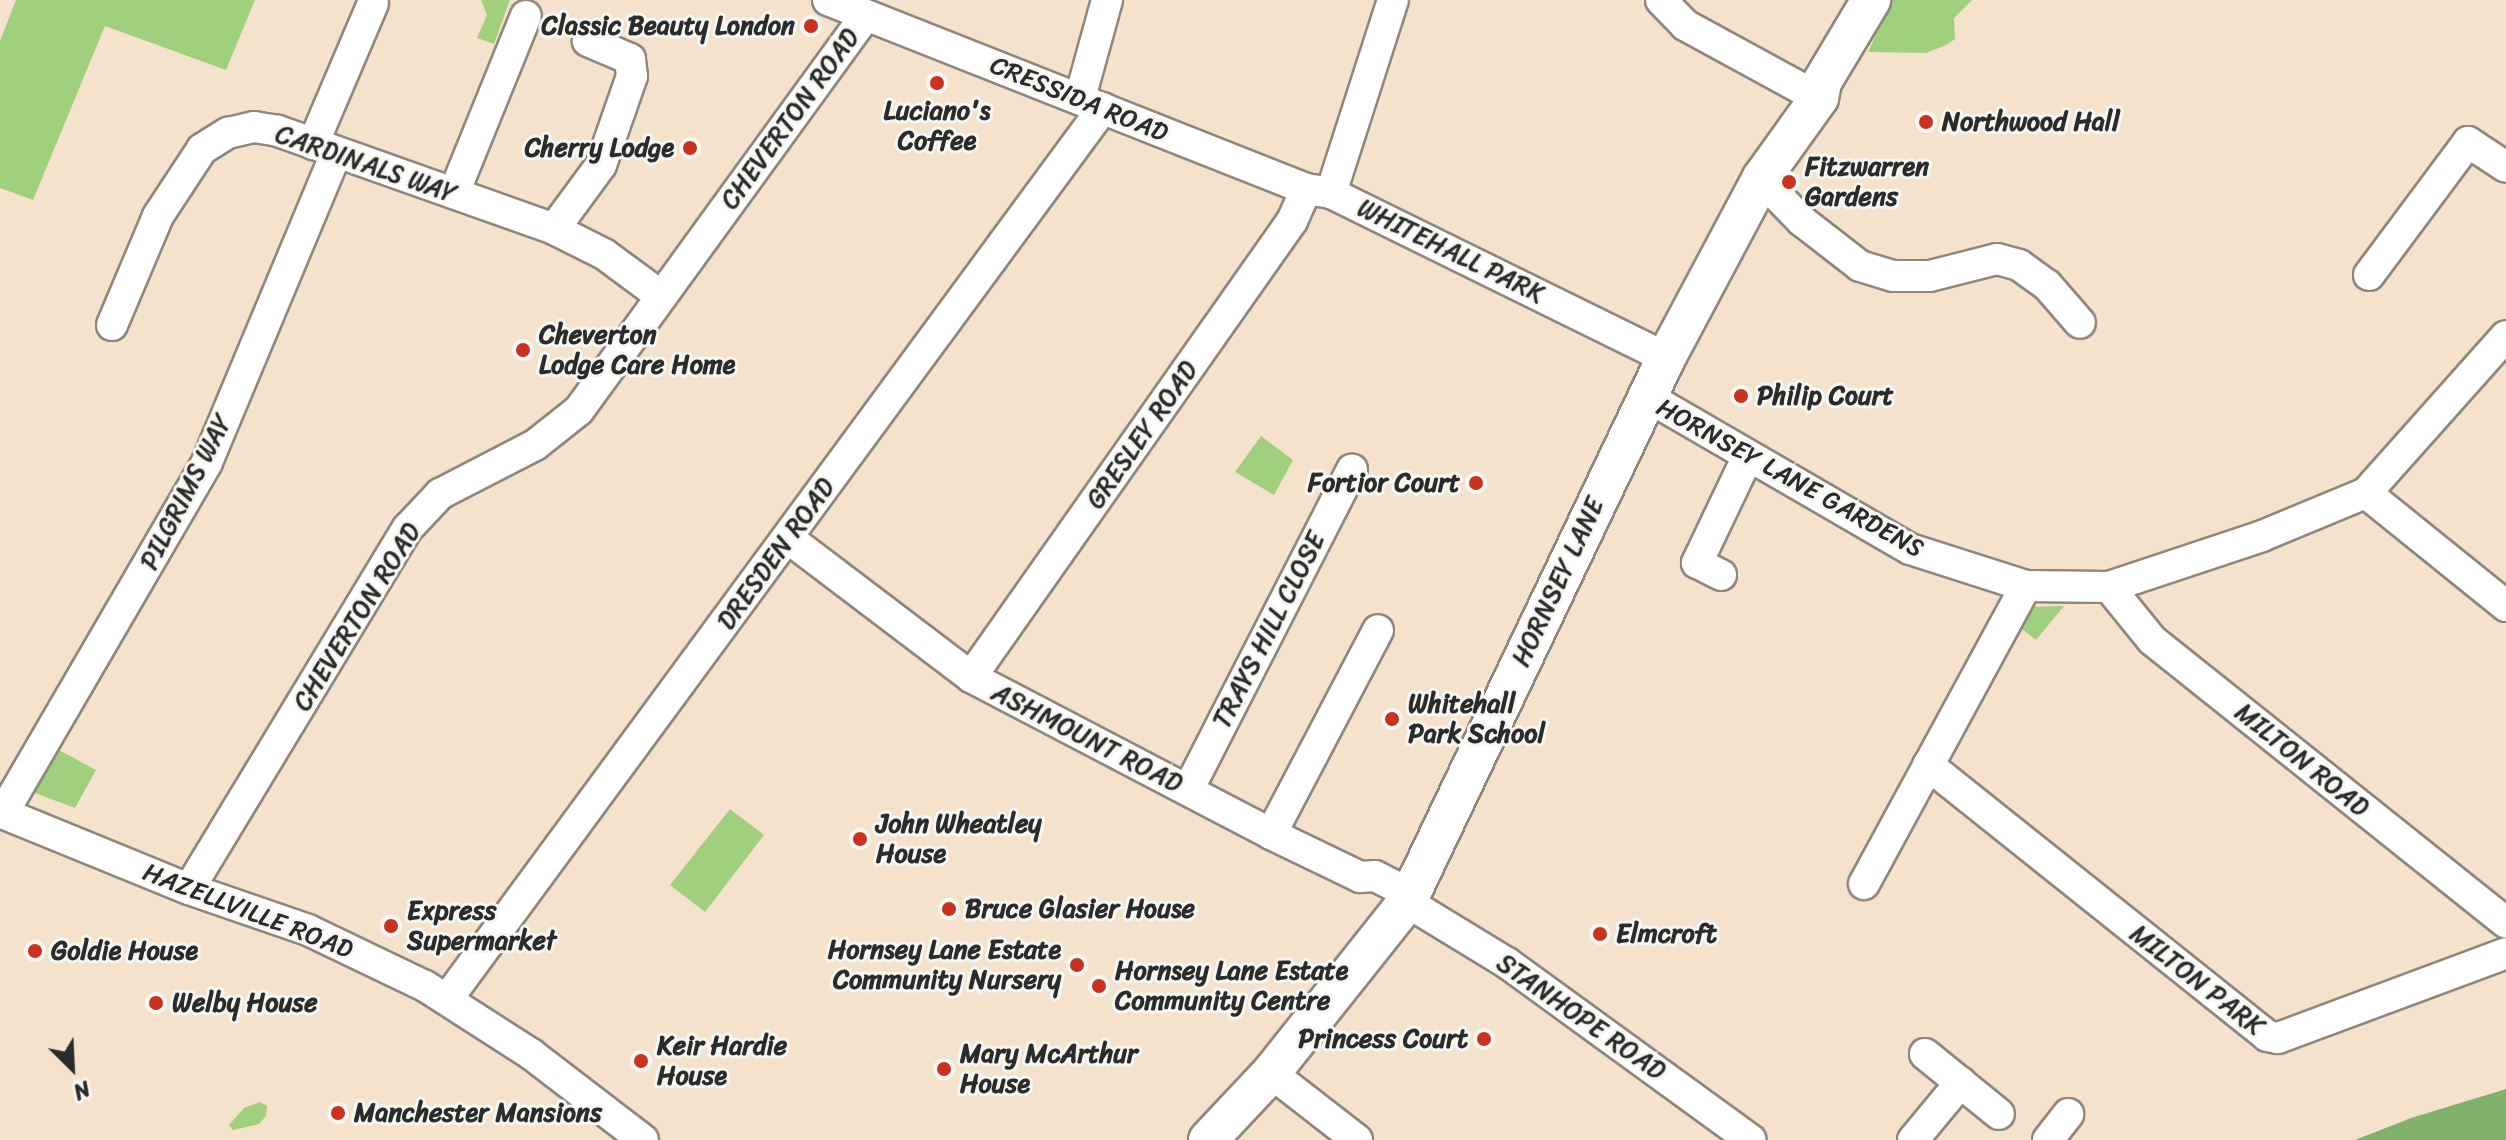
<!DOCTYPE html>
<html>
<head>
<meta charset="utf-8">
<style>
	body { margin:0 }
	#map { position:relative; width:2506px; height:1140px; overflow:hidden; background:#f5e2cc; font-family:Sriracha,sans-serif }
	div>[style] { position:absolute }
	.green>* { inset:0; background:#a0cf7e }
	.forest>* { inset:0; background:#80b26d }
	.roads { filter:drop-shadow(2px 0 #90867c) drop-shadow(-2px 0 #90867c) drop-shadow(0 2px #90867c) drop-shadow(0 -2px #90867c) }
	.minor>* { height:30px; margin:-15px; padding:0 15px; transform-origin:15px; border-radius:15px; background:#fff }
	.major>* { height:38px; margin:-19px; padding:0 19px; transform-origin:19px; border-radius:19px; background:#fff }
	.dots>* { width:22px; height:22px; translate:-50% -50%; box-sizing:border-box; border:4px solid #f6f6f2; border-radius:50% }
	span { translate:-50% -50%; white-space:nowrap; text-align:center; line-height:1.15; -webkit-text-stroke:6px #f6f6f2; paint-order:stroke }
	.poi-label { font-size:26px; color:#2b2b2b; font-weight:700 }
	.right { translate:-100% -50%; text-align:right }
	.left { translate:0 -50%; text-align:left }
	.street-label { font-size:26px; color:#2b2b2b }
	.north { position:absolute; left:32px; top:1028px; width:80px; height:80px; -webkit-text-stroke:6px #f6f6f2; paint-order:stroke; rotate:156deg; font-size:22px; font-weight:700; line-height:32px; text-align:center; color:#2b2b2b }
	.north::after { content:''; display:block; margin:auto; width:28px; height:36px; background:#2b2b2b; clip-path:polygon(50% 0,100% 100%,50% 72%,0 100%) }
</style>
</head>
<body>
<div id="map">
	<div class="green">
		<div style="clip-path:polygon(16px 0,255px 0,226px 70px,105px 26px,33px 200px,0 188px,0 41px)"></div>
		<div style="clip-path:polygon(481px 0,510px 0,494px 44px,477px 38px,487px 15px)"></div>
		<div style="clip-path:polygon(1892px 0,1972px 0,1954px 18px,1955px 39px,1946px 45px,1926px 53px,1868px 52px)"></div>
		<div style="clip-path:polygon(1261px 436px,1293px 460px,1274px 495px,1235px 472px)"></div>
		<div style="clip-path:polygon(2064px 606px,2036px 640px,2012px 621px,2022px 607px)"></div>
		<div style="clip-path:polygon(59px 750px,96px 770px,75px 808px,35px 793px)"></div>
		<div style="clip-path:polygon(730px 809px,764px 835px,705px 912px,670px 885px)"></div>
		<div style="clip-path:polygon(260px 1102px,267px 1106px,266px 1116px,259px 1124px,233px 1130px,229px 1125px,244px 1108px)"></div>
	</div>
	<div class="forest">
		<div style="clip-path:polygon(2506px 1089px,2506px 1140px,2355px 1140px,2411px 1118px)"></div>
	</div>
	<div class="roads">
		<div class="minor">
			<div style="left:828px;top:0;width:514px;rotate:21.57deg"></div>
			<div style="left:1306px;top:189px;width:25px;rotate:9deg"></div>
			<div style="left:1331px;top:193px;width:373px;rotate:26.2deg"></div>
			<div style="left:1661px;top:0;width:35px;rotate:46deg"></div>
			<div style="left:1685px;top:25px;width:153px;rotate:28.6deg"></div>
			<div style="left:1080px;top:98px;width:102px;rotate:-74.6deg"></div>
			<div style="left:313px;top:144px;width:153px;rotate:-66.9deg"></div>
			<div style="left:1761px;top:179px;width:59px;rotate:45.7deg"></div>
			<div style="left:1802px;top:221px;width:73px;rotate:37.8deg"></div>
			<div style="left:1860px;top:266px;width:34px;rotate:17deg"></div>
			<div style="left:1893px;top:276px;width:37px"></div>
			<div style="left:1930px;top:276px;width:69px;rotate:-14.2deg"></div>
			<div style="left:1997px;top:259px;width:23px;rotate:15deg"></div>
			<div style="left:2019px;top:265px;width:34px;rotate:36deg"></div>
			<div style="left:2047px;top:285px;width:50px;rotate:49deg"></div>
			<div style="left:454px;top:193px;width:191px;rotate:-67.9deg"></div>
			<div style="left:1331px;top:193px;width:203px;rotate:-72.2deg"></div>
			<div style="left:554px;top:229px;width:79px;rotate:-53.7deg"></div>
			<div style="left:601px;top:165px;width:94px;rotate:-70.8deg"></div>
			<div style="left:632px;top:76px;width:17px;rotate:-97deg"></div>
			<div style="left:630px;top:59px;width:46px;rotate:-156.8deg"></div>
			<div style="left:2369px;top:275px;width:166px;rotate:-53.3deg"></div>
			<div style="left:2468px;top:142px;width:45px;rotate:33.3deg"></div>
			<div style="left:112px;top:325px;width:118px;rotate:-67.1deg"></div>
			<div style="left:158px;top:216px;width:80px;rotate:-56.7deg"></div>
			<div style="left:202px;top:149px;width:31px;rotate:-32deg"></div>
			<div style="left:228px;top:133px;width:27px;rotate:-13deg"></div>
			<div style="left:254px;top:127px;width:24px;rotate:9deg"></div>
			<div style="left:278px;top:131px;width:293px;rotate:19.5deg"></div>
			<div style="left:554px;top:229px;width:56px;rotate:26.6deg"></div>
			<div style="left:604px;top:254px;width:71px;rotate:36.4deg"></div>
			<div style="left:1646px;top:396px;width:305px;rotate:30.1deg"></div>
			<div style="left:1910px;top:549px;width:122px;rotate:17.7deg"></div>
			<div style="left:2026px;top:586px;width:83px;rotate:0.7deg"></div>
			<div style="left:2109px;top:587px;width:161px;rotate:-18.4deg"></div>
			<div style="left:2262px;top:536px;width:113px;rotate:-22.5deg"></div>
			<div style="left:2366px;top:493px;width:210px;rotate:-48.3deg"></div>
			<div style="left:2366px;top:493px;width:180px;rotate:38.9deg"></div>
			<div style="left:788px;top:538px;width:230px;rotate:37.2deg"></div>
			<div style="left:971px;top:677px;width:339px;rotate:27.6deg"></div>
			<div style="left:1271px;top:834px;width:99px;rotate:25.8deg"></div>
			<div style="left:1360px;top:877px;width:15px;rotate:-4deg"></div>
			<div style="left:1375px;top:876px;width:39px;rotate:27deg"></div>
			<div style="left:1721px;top:575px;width:27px;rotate:-153deg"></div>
			<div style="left:1697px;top:563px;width:116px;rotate:-64.5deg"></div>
			<div style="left:2109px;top:587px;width:68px;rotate:50.9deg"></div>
			<div style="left:2152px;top:640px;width:453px;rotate:38.6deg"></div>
			<div style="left:971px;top:677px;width:558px;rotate:-54.86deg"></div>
			<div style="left:1292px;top:221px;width:35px;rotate:-66deg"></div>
			<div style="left:1928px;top:765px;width:434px;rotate:38.6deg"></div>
			<div style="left:2267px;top:1036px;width:11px;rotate:10deg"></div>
			<div style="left:2278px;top:1038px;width:243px;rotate:-20.4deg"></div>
			<div style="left:1188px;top:790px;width:360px;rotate:-62.9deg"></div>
			<div style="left:0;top:812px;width:204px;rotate:22.2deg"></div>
			<div style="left:189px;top:889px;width:126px;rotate:19deg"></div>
			<div style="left:308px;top:930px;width:130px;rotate:25.6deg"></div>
			<div style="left:425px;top:986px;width:126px;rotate:32.7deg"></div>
			<div style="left:531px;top:1054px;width:141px;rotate:37.5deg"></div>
			<div style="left:3px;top:813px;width:406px;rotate:-59.8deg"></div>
			<div style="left:207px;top:462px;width:334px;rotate:-67.3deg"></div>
			<div style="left:1271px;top:834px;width:230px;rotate:-62.3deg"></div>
			<div style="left:1864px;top:884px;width:339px;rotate:-61.5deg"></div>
			<div style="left:189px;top:889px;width:422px;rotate:-58.8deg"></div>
			<div style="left:408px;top:528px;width:47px;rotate:-46.7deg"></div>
			<div style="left:440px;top:494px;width:107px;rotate:-27.3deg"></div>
			<div style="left:535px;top:445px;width:56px;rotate:-38.5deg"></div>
			<div style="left:579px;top:410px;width:488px;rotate:-54deg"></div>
			<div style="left:1407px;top:902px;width:117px;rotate:31.4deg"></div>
			<div style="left:1507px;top:963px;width:301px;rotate:36deg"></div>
			<div style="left:448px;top:998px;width:1105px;rotate:-53.65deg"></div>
			<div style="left:1925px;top:1054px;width:95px;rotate:39deg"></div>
			<div style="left:1271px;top:1073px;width:109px;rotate:37.9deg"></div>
			<div style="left:1913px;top:1140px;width:75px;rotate:-50.4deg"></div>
			<div style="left:2048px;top:1140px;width:33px;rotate:-52deg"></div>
		</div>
		<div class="major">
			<div style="left:1208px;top:1140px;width:92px;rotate:-46.8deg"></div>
			<div style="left:1271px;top:1073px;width:218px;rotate:-51.5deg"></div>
			<div style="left:1407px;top:902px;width:603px;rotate:-64.54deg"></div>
			<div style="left:1666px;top:358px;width:203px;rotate:-62deg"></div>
			<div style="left:1761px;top:179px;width:100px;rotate:-54.4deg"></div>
			<div style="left:1819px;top:98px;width:16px;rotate:-79deg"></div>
			<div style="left:1822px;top:82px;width:96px;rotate:-59.1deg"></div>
		</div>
	</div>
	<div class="dots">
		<div style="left:811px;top:26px;background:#c8321e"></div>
		<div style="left:937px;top:83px;background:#c8321e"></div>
		<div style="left:1926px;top:122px;background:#c8321e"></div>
		<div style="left:690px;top:148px;background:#c8321e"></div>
		<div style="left:1789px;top:182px;background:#c8321e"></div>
		<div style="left:523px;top:350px;background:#c8321e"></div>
		<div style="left:1741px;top:396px;background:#c8321e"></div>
		<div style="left:1476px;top:483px;background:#c8321e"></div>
		<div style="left:1392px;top:719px;background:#c8321e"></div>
		<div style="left:860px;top:839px;background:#c8321e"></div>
		<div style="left:949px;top:909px;background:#c8321e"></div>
		<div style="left:391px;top:926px;background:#c8321e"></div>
		<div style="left:1600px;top:934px;background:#c8321e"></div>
		<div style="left:35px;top:951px;background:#c8321e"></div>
		<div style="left:1077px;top:965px;background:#c8321e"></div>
		<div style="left:1099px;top:986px;background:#c8321e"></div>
		<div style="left:156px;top:1003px;background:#c8321e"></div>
		<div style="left:1484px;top:1039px;background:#c8321e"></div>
		<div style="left:641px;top:1061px;background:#c8321e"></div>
		<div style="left:944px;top:1069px;background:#c8321e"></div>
		<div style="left:338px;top:1113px;background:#c8321e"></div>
	</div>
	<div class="poi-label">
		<span class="right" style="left:795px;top:26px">Classic Beauty London</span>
		<span style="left:937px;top:126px">Luciano's<br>Coffee</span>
		<span class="left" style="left:1942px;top:122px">Northwood Hall</span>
		<span class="right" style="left:674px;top:148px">Cherry Lodge</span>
		<span class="left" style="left:1805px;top:182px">Fitzwarren<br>Gardens</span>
		<span class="left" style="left:539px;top:350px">Cheverton<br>Lodge Care Home</span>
		<span class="left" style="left:1757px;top:396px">Philip Court</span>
		<span class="right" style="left:1460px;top:483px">Fortior Court</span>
		<span class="left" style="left:1408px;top:719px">Whitehall<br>Park School</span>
		<span class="left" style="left:876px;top:839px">John Wheatley<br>House</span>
		<span class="left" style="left:965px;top:909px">Bruce Glasier House</span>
		<span class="left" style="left:407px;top:926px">Express<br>Supermarket</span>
		<span class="left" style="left:1616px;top:934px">Elmcroft</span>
		<span class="right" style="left:1061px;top:965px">Hornsey Lane Estate<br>Community Nursery</span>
		<span class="left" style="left:51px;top:951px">Goldie House</span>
		<span class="left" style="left:1115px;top:986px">Hornsey Lane Estate<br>Community Centre</span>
		<span class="left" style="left:172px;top:1003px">Welby House</span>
		<span class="right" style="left:1468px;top:1039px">Princess Court</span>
		<span class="left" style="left:657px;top:1061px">Keir Hardie<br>House</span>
		<span class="left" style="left:960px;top:1069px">Mary McArthur<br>House</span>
		<span class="left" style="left:354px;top:1113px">Manchester Mansions</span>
	</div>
	<div class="street-label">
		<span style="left:1079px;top:99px;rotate:22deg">CRESSIDA ROAD</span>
		<span style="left:790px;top:119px;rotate:-54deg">CHEVERTON ROAD</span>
		<span style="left:366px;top:164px;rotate:19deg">CARDINALS WAY</span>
		<span style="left:1451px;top:251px;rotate:26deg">WHITEHALL PARK</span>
		<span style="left:1142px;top:435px;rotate:-55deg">GRESLEY ROAD</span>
		<span style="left:1790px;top:478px;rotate:29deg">HORNSEY LANE GARDENS</span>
		<span style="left:186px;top:492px;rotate:-63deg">PILGRIMS WAY</span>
		<span style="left:776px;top:554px;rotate:-54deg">DRESDEN ROAD</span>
		<span style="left:1558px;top:582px;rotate:-65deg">HORNSEY LANE</span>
		<span style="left:357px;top:617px;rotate:-58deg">CHEVERTON ROAD</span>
		<span style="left:1269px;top:630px;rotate:-63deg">TRAYS HILL CLOSE</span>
		<span style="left:1087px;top:738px;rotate:27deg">ASHMOUNT ROAD</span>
		<span style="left:2302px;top:760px;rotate:39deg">MILTON ROAD</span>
		<span style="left:248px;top:911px;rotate:21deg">HAZELLVILLE ROAD</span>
		<span style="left:2197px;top:980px;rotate:38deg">MILTON PARK</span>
		<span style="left:1581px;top:1017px;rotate:35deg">STANHOPE ROAD</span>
	</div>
	<div class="north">N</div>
</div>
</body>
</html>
